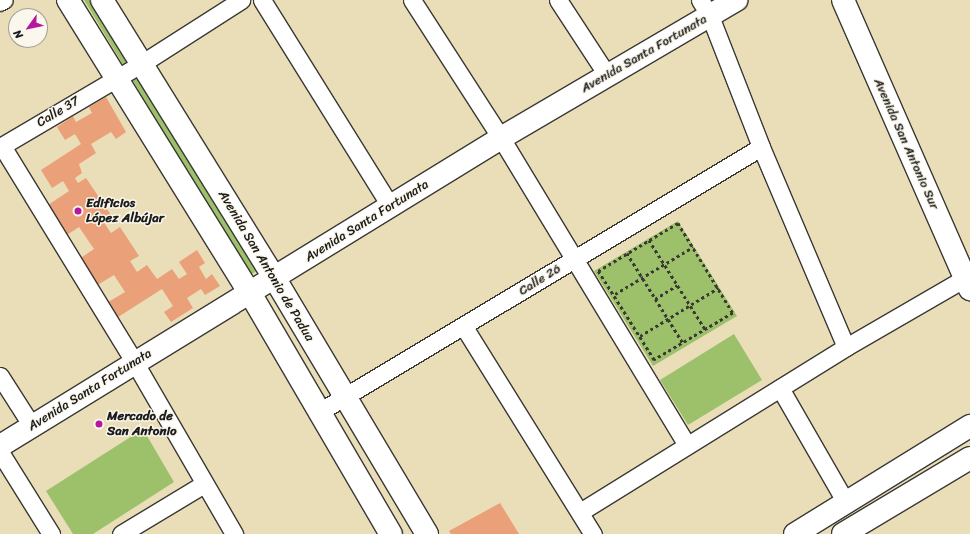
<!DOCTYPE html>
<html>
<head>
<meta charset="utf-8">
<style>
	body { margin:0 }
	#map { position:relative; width:970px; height:534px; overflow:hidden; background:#eadeb9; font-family:Sriracha,sans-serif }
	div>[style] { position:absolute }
	.green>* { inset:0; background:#9dc16b }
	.building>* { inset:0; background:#eaa078 }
	.path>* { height:2.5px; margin-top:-1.25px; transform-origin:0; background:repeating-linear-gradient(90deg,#3b3934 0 3px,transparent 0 6px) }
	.roads { filter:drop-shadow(1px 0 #3b3934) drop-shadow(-1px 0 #3b3934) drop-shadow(0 1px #3b3934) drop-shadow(0 -1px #3b3934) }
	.minor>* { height:17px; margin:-8.5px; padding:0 8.5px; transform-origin:8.5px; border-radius:8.5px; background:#fff }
	.tertiary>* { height:22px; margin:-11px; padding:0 11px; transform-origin:11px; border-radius:11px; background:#fff }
	.dots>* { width:11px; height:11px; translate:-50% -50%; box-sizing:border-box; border:2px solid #fbf7ec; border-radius:50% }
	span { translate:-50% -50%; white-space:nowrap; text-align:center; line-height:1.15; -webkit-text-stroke:3px #fbf7ec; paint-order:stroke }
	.street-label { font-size:13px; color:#1c1c1c }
	.poi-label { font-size:13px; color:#1c1c1c; font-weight:700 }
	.left { translate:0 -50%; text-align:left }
	.north { position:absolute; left:8px; top:8px; width:40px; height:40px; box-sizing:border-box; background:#fbf7ec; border:1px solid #a29f99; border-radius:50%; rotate:237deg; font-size:11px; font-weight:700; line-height:16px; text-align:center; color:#1c1c1c }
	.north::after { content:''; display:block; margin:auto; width:14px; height:18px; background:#b5179e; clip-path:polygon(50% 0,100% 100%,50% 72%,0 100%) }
</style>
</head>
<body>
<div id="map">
	<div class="green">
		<div style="clip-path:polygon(84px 0,99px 0,260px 269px,250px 275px)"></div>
		<div style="clip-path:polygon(678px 221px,737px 316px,653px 366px,594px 271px)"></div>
		<div style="clip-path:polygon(734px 334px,762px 380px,688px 425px,660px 380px)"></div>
		<div style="clip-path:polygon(143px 429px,174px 482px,93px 534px,73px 534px,46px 491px)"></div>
	</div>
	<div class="building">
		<div style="clip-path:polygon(106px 97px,126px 132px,116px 139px,111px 132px,91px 144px,96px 153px,79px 164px,82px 173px,75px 178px,78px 183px,86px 178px,111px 215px,103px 221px,111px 233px,120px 227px,139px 256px,130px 261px,137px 272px,147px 265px,157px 279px,172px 269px,179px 279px,187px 274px,179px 262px,197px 250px,205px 263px,199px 267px,206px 279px,212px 274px,220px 286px,205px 295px,201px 289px,187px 298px,193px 308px,171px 322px,164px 312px,173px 306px,162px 289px,115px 319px,105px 304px,125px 292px,114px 275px,96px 286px,79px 259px,94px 249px,79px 227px,64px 237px,45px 207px,69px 191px,63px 181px,52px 188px,41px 170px,81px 144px,75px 134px,65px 140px,57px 127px,73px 116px,76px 122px,92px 113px,89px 107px)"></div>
		<div style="clip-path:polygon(500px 503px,519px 534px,451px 534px,449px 531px)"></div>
	</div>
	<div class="path">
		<div style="left:678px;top:223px;width:105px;rotate:58.6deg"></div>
		<div style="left:733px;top:313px;width:92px;rotate:149.3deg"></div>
		<div style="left:654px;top:360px;width:105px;rotate:-122.2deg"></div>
		<div style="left:598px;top:271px;width:93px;rotate:-31deg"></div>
		<div style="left:649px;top:240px;width:105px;rotate:57.8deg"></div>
		<div style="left:627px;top:253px;width:106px;rotate:58.1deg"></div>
		<div style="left:615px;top:294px;width:91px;rotate:-31.1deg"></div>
		<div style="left:655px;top:299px;width:26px;rotate:-32deg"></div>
		<div style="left:640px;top:336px;width:92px;rotate:-31.6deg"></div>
	</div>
	<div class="roads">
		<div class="minor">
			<div style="left:262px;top:0;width:243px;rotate:58.1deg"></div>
			<div style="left:412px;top:0;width:164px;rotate:57.2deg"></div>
			<div style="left:501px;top:138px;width:359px;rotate:58.8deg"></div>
			<div style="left:558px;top:0;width:90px;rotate:56.8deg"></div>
			<div style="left:700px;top:0;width:19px;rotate:58deg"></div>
			<div style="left:710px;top:16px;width:141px;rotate:68.7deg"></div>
			<div style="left:761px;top:147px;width:217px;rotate:67deg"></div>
			<div style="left:0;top:2px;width:4px;rotate:-27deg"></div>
			<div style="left:2px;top:146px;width:255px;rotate:58.5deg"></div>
			<div style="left:135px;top:363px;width:198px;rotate:59.9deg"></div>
			<div style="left:0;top:147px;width:164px;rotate:-30.5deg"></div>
			<div style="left:141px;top:64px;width:119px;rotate:-32.6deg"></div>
			<div style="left:464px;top:327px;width:244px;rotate:58.1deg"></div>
			<div style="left:0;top:376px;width:59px;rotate:57.4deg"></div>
			<div style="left:780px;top:388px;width:133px;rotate:60.1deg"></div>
			<div style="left:319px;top:412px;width:515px;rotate:-30.94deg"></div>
			<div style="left:0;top:452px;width:97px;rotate:58.1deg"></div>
			<div style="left:580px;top:512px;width:313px;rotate:-31.8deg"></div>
			<div style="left:846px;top:347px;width:143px;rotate:-30.1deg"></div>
			<div style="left:121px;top:534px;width:97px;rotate:-31.1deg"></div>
		</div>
		<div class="tertiary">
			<div style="left:68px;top:0;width:345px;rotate:58.2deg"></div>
			<div style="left:250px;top:293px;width:279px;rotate:59.7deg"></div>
			<div style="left:102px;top:0;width:328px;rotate:58.2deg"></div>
			<div style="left:275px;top:279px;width:297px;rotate:59.2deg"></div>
			<div style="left:843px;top:0;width:316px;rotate:66.3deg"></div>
			<div style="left:0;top:446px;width:588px;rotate:-31.58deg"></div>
			<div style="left:501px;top:138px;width:273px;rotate:-30.4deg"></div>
			<div style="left:795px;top:534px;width:206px;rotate:-31.7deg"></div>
			<div style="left:843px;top:534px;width:148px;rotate:-30.9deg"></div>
		</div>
	</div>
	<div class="dots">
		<div style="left:78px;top:211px;background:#b5179e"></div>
		<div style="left:99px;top:424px;background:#b5179e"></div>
	</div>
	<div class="street-label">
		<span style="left:644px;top:54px;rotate:-30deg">Avenida Santa Fortunata</span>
		<span style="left:58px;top:112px;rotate:-31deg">Calle 37</span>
		<span style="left:906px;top:144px;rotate:66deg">Avenida San Antonio Sur</span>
		<span style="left:367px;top:221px;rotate:-32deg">Avenida Santa Fortunata</span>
		<span style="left:266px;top:266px;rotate:59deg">Avenida San Antonio de Padua</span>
		<span style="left:540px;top:280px;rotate:-32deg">Calle 26</span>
		<span style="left:90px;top:390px;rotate:-32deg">Avenida Santa Fortunata</span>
	</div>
	<div class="poi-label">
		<span class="left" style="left:86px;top:211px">Edificios<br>López Albújar</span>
		<span class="left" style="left:107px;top:424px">Mercado de<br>San Antonio</span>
	</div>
	<div class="north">N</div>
</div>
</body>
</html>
